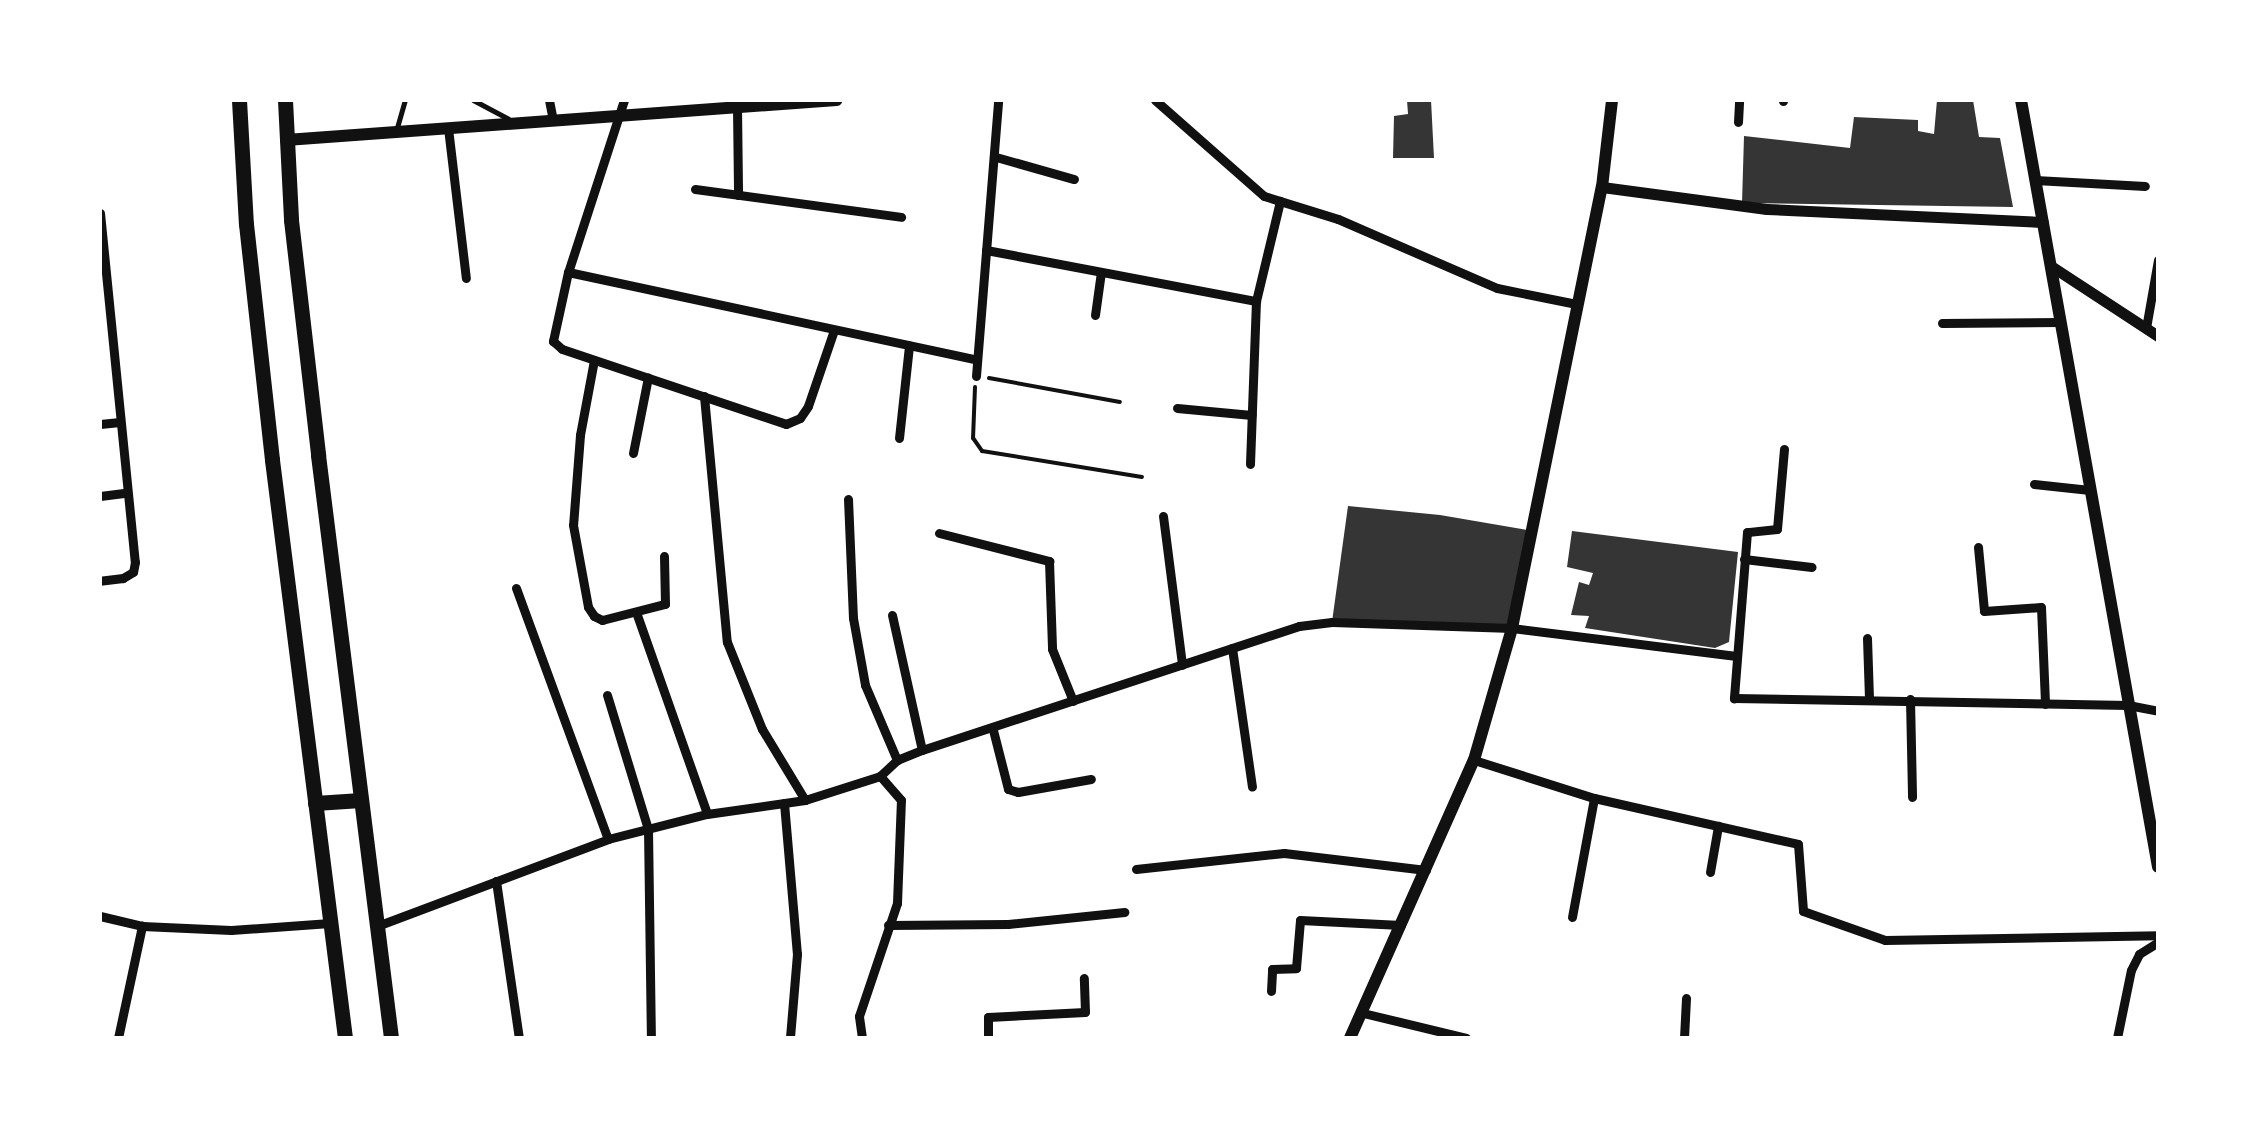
<!DOCTYPE html>
<html>
<head>
<meta charset="utf-8">
<style>
	body { margin:0 }
	#map { position:relative; width:2258px; height:1138px; overflow:hidden; background:#fff; font-family:Commissioner,sans-serif }
	div>[style] { position:absolute }
	.building>* { inset:0; background:#353535 }
	.path>* { height:4px; margin:-2px; padding:0 2px; transform-origin:2px; border-radius:2px; background:#111 }
	.service>* { height:5px; margin:-2.5px; padding:0 2.5px; transform-origin:2.5px; border-radius:2.5px; background:#111 }
	.minor>* { height:9px; margin:-4.5px; padding:0 4.5px; transform-origin:4.5px; border-radius:4.5px; background:#111 }
	.tertiary>* { height:11px; margin:-5.5px; padding:0 5.5px; transform-origin:5.5px; border-radius:5.5px; background:#111 }
	.secondary>* { height:12px; margin:-6px; padding:0 6px; transform-origin:6px; border-radius:6px; background:#111 }
	.trunk>* { height:15px; margin:-7.5px; padding:0 7.5px; transform-origin:7.5px; border-radius:7.5px; background:#111 }
	span { translate:-50% -50%; white-space:nowrap; text-align:center; line-height:1.15; -webkit-text-stroke:9px #fff; paint-order:stroke }
	.frame { position:absolute; inset:0; border:102px solid #fff; pointer-events:none }
</style>
</head>
<body>
<div id="map">
	<div class="building">
		<div style="clip-path:polygon(1407px 100px,1431px 100px,1434px 158px,1393px 158px,1394px 116px,1408px 114px)"></div>
		<div style="clip-path:polygon(1937px 100px,1973px 100px,1979px 137px,2000px 138px,2013px 207px,1742px 203px,1744px 136px,1850px 148px,1854px 117px,1918px 120px,1918px 131px,1934px 134px)"></div>
		<div style="clip-path:polygon(1348px 506px,1440px 515px,1533px 531px,1512px 628px,1332px 622px)"></div>
		<div style="clip-path:polygon(1572px 531px,1738px 552px,1729px 642px,1715px 648px,1585px 628px,1589px 616px,1571px 615px,1579px 582px,1589px 585px,1593px 573px,1567px 567px)"></div>
	</div>
	<div class="path">
		<div style="left:989px;top:378px;width:133px;rotate:10.4deg"></div>
		<div style="left:975px;top:387px;width:51px;rotate:92.2deg"></div>
		<div style="left:973px;top:438px;width:16px;rotate:55deg"></div>
		<div style="left:982px;top:451px;width:162px;rotate:9.2deg"></div>
	</div>
	<div class="service">
		<div style="left:473px;top:100px;width:40px;rotate:28deg"></div>
		<div style="left:396px;top:131px;width:32px;rotate:-74deg"></div>
	</div>
	<div class="minor">
		<div style="left:549px;top:100px;width:21px;rotate:79deg"></div>
		<div style="left:624px;top:100px;width:181px;rotate:108deg"></div>
		<div style="left:568px;top:272px;width:71px;rotate:102.3deg"></div>
		<div style="left:553px;top:341px;width:12px;rotate:42deg"></div>
		<div style="left:562px;top:349px;width:236px;rotate:18.5deg"></div>
		<div style="left:786px;top:424px;width:15px;rotate:-23deg"></div>
		<div style="left:800px;top:418px;width:14px;rotate:-56deg"></div>
		<div style="left:808px;top:406px;width:80px;rotate:-71.1deg"></div>
		<div style="left:1155px;top:100px;width:145px;rotate:41.4deg"></div>
		<div style="left:1264px;top:196px;width:77px;rotate:17.3deg"></div>
		<div style="left:1338px;top:219px;width:173px;rotate:23.5deg"></div>
		<div style="left:1497px;top:288px;width:81px;rotate:11.4deg"></div>
		<div style="left:1783px;top:101px;width:1px;rotate:-90deg"></div>
		<div style="left:737px;top:107px;width:88px;rotate:89.3deg"></div>
		<div style="left:1738px;top:122px;width:22px;rotate:-87deg"></div>
		<div style="left:448px;top:128px;width:151px;rotate:83.2deg"></div>
		<div style="left:996px;top:157px;width:81px;rotate:15.8deg"></div>
		<div style="left:2035px;top:180px;width:110px;rotate:3.1deg"></div>
		<div style="left:695px;top:189px;width:208px;rotate:7.7deg"></div>
		<div style="left:100px;top:213px;width:351px;rotate:84.3deg"></div>
		<div style="left:135px;top:562px;width:10px;rotate:101deg"></div>
		<div style="left:133px;top:572px;width:12px;rotate:149deg"></div>
		<div style="left:123px;top:578px;width:23px;rotate:173deg"></div>
		<div style="left:986px;top:250px;width:275px;rotate:10.7deg"></div>
		<div style="left:568px;top:272px;width:418px;rotate:12.1deg"></div>
		<div style="left:1095px;top:315px;width:43px;rotate:-82.1deg"></div>
		<div style="left:1942px;top:323px;width:118px;rotate:-0.5deg"></div>
		<div style="left:2146px;top:328px;width:69px;rotate:-80deg"></div>
		<div style="left:594px;top:360px;width:76px;rotate:100.6deg"></div>
		<div style="left:580px;top:435px;width:90px;rotate:94.4deg"></div>
		<div style="left:573px;top:525px;width:83px;rotate:79.6deg"></div>
		<div style="left:588px;top:607px;width:11px;rotate:56deg"></div>
		<div style="left:594px;top:616px;width:9px;rotate:27deg"></div>
		<div style="left:602px;top:620px;width:65px;rotate:-14.3deg"></div>
		<div style="left:665px;top:604px;width:48px;rotate:-91.2deg"></div>
		<div style="left:976px;top:376px;width:277px;rotate:-85.4deg"></div>
		<div style="left:704px;top:396px;width:247px;rotate:84.7deg"></div>
		<div style="left:727px;top:642px;width:94px;rotate:68.1deg"></div>
		<div style="left:762px;top:729px;width:83px;rotate:58.8deg"></div>
		<div style="left:1177px;top:408px;width:75px;rotate:5.3deg"></div>
		<div style="left:100px;top:424px;width:20px;rotate:-6deg"></div>
		<div style="left:899px;top:438px;width:93px;rotate:-83.8deg"></div>
		<div style="left:1784px;top:449px;width:80px;rotate:95deg"></div>
		<div style="left:1777px;top:529px;width:30px;rotate:174deg"></div>
		<div style="left:1747px;top:532px;width:167px;rotate:94.5deg"></div>
		<div style="left:1734px;top:698px;width:394px;rotate:1deg"></div>
		<div style="left:2128px;top:705px;width:31px;rotate:11deg"></div>
		<div style="left:633px;top:453px;width:77px;rotate:-78.8deg"></div>
		<div style="left:1250px;top:464px;width:163px;rotate:-87.9deg"></div>
		<div style="left:1256px;top:301px;width:103px;rotate:-76.5deg"></div>
		<div style="left:2034px;top:484px;width:56px;rotate:6.1deg"></div>
		<div style="left:100px;top:496px;width:26px;rotate:-7deg"></div>
		<div style="left:848px;top:499px;width:119px;rotate:87.6deg"></div>
		<div style="left:853px;top:618px;width:68px;rotate:79.8deg"></div>
		<div style="left:865px;top:685px;width:82px;rotate:66.9deg"></div>
		<div style="left:1163px;top:516px;width:150px;rotate:82.7deg"></div>
		<div style="left:939px;top:533px;width:114px;rotate:14.3deg"></div>
		<div style="left:1049px;top:561px;width:88px;rotate:88deg"></div>
		<div style="left:1052px;top:649px;width:56px;rotate:68deg"></div>
		<div style="left:1978px;top:547px;width:64px;rotate:84.6deg"></div>
		<div style="left:1984px;top:611px;width:57px;rotate:-4deg"></div>
		<div style="left:2041px;top:607px;width:97px;rotate:87.6deg"></div>
		<div style="left:1744px;top:559px;width:68px;rotate:6.7deg"></div>
		<div style="left:516px;top:588px;width:267px;rotate:69.9deg"></div>
		<div style="left:636px;top:612px;width:214px;rotate:70.6deg"></div>
		<div style="left:892px;top:615px;width:138px;rotate:77.5deg"></div>
		<div style="left:1867px;top:638px;width:61px;rotate:88.1deg"></div>
		<div style="left:1232px;top:648px;width:140px;rotate:81.8deg"></div>
		<div style="left:607px;top:695px;width:140px;rotate:73deg"></div>
		<div style="left:648px;top:829px;width:209px;rotate:89.2deg"></div>
		<div style="left:1910px;top:699px;width:98px;rotate:88.8deg"></div>
		<div style="left:993px;top:730px;width:61px;rotate:75.7deg"></div>
		<div style="left:1008px;top:789px;width:10px;rotate:17deg"></div>
		<div style="left:1018px;top:792px;width:74px;rotate:-10.1deg"></div>
		<div style="left:1474px;top:760px;width:126px;rotate:17.6deg"></div>
		<div style="left:1594px;top:798px;width:209px;rotate:12.7deg"></div>
		<div style="left:1798px;top:844px;width:67px;rotate:85.7deg"></div>
		<div style="left:1803px;top:911px;width:87px;rotate:19.5deg"></div>
		<div style="left:1885px;top:940px;width:273px;rotate:-1deg"></div>
		<div style="left:784px;top:803px;width:152px;rotate:85.1deg"></div>
		<div style="left:797px;top:954px;width:84px;rotate:94.8deg"></div>
		<div style="left:1136px;top:869px;width:149px;rotate:-6.2deg"></div>
		<div style="left:1284px;top:853px;width:143px;rotate:6.8deg"></div>
		<div style="left:1710px;top:872px;width:47px;rotate:-80.1deg"></div>
		<div style="left:496px;top:881px;width:159px;rotate:81.7deg"></div>
		<div style="left:100px;top:916px;width:43px;rotate:13.4deg"></div>
		<div style="left:142px;top:926px;width:89px;rotate:2.6deg"></div>
		<div style="left:231px;top:930px;width:99px;rotate:-4deg"></div>
		<div style="left:1572px;top:917px;width:121px;rotate:-79.5deg"></div>
		<div style="left:888px;top:925px;width:120px;rotate:-0.5deg"></div>
		<div style="left:1008px;top:924px;width:117px;rotate:-5.9deg"></div>
		<div style="left:377px;top:926px;width:247px;rotate:-20.6deg"></div>
		<div style="left:608px;top:839px;width:102px;rotate:-14.2deg"></div>
		<div style="left:707px;top:814px;width:99px;rotate:-8.1deg"></div>
		<div style="left:805px;top:800px;width:79px;rotate:-17.7deg"></div>
		<div style="left:880px;top:776px;width:23px;rotate:-43deg"></div>
		<div style="left:897px;top:760px;width:27px;rotate:-22deg"></div>
		<div style="left:922px;top:750px;width:397px;rotate:-18.2deg"></div>
		<div style="left:1299px;top:626px;width:33px;rotate:-7deg"></div>
		<div style="left:1332px;top:622px;width:180px;rotate:1.9deg"></div>
		<div style="left:1512px;top:628px;width:226px;rotate:7.1deg"></div>
		<div style="left:1271px;top:991px;width:22px;rotate:-87deg"></div>
		<div style="left:1272px;top:969px;width:24px;rotate:-2deg"></div>
		<div style="left:1296px;top:968px;width:48px;rotate:-85.2deg"></div>
		<div style="left:1300px;top:920px;width:101px;rotate:2.8deg"></div>
		<div style="left:1363px;top:1013px;width:106px;rotate:13.6deg"></div>
		<div style="left:118px;top:1038px;width:115px;rotate:-77.9deg"></div>
		<div style="left:862px;top:1038px;width:22px;rotate:-98deg"></div>
		<div style="left:859px;top:1016px;width:119px;rotate:-71.4deg"></div>
		<div style="left:897px;top:903px;width:103px;rotate:-87.8deg"></div>
		<div style="left:901px;top:800px;width:32px;rotate:-131deg"></div>
		<div style="left:988px;top:1038px;width:21px;rotate:-90deg"></div>
		<div style="left:988px;top:1017px;width:97px;rotate:-3deg"></div>
		<div style="left:1085px;top:1012px;width:34px;rotate:-92deg"></div>
		<div style="left:1684px;top:1038px;width:40px;rotate:-87.1deg"></div>
		<div style="left:2117px;top:1038px;width:69px;rotate:-78.4deg"></div>
		<div style="left:2131px;top:970px;width:18px;rotate:-63deg"></div>
		<div style="left:2139px;top:954px;width:22px;rotate:-32deg"></div>
	</div>
	<div class="tertiary">
		<div style="left:1602px;top:187px;width:166px;rotate:7.6deg"></div>
		<div style="left:1767px;top:209px;width:276px;rotate:2.7deg"></div>
		<div style="left:2051px;top:266px;width:128px;rotate:33.2deg"></div>
	</div>
	<div class="secondary">
		<div style="left:2021px;top:100px;width:779px;rotate:79.87deg"></div>
		<div style="left:286px;top:140px;width:552px;rotate:-4.15deg"></div>
		<div style="left:1350px;top:1038px;width:304px;rotate:-66deg"></div>
		<div style="left:1474px;top:760px;width:137px;rotate:-73.9deg"></div>
		<div style="left:1512px;top:628px;width:450px;rotate:-78.5deg"></div>
		<div style="left:1602px;top:187px;width:88px;rotate:-83.4deg"></div>
	</div>
	<div class="trunk">
		<div style="left:239px;top:100px;width:124px;rotate:86.8deg"></div>
		<div style="left:246px;top:224px;width:237px;rotate:83.7deg"></div>
		<div style="left:272px;top:460px;width:583px;rotate:82.8deg"></div>
		<div style="left:285px;top:100px;width:120px;rotate:87.1deg"></div>
		<div style="left:291px;top:220px;width:237px;rotate:83.4deg"></div>
		<div style="left:318px;top:455px;width:588px;rotate:82.86deg"></div>
		<div style="left:315px;top:803px;width:46px;rotate:-3.7deg"></div>
	</div>
	<div class="frame"></div>
</div>
</body>
</html>
